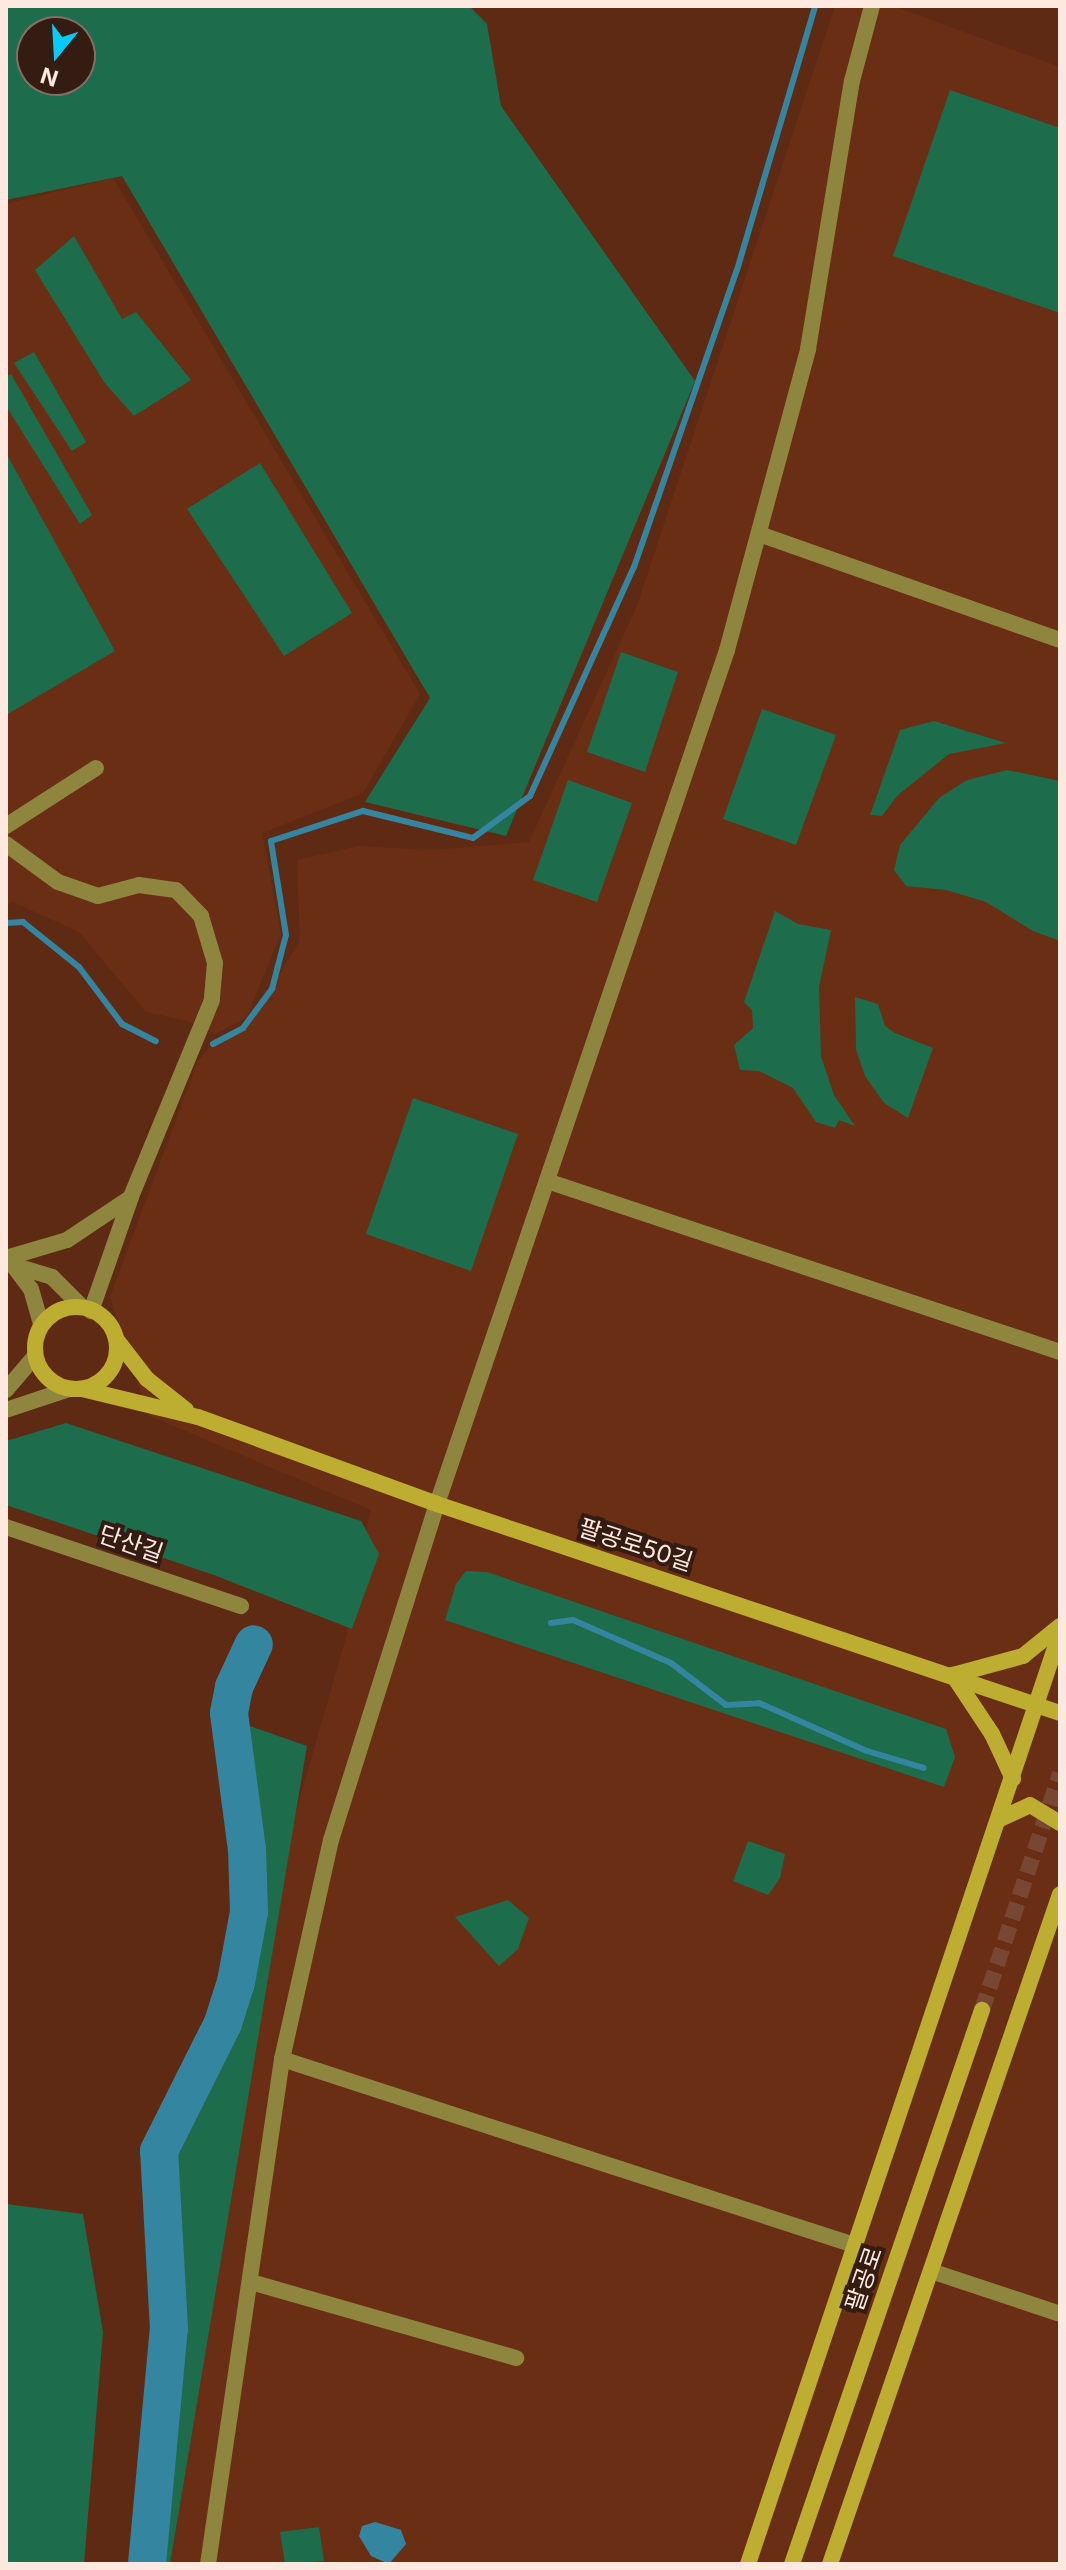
<!DOCTYPE html>
<html>
<head>
<meta charset="utf-8">
<style>
	body { margin:0 }
	#map { position:relative; width:1066px; height:2570px; overflow:hidden; background:#5f2a14; font-family:Inter,"Noto Sans KR",sans-serif }
	div>[style] { position:absolute }
	.built>* { inset:0; background:#6a2e14 }
	.green>* { inset:0; background:#1d6c4c }
	.water>* { inset:0; background:#3486a0 }
	.stream>* { height:6px; margin:-3px; padding:0 3px; transform-origin:3px; border-radius:3px; background:#3486a0 }
	.river>* { height:38px; margin:-19px; padding:0 19px; transform-origin:19px; border-radius:19px; background:#3486a0 }
	.secondary-tunnel>* { height:16px; margin-top:-8px; transform-origin:0; background:repeating-linear-gradient(90deg,#774733 0 16px,transparent 0 24px) }
	.minor>* { height:16px; margin:-8px; padding:0 8px; transform-origin:8px; border-radius:8px; background:#8e863f }
	.tertiary>* { height:16px; margin:-8px; padding:0 8px; transform-origin:8px; border-radius:8px; background:#8e863f }
	.secondary>* { height:16px; margin:-8px; padding:0 8px; transform-origin:8px; border-radius:8px; background:#bdae31 }
	.secondary>.ring { margin:-8px; padding:0; box-sizing:content-box; background:none; border:16px solid #bdae31; border-radius:50% }
	span { translate:-50% -50%; white-space:nowrap; text-align:center; line-height:1.15; -webkit-text-stroke:8px #341c12; paint-order:stroke }
	.street-label { font-size:24px; color:#fee9e1 }
	.frame { position:absolute; inset:0; border:8px solid #fee9e1; pointer-events:none }
	.north { position:absolute; left:16px; top:16px; width:80px; height:80px; box-sizing:border-box; background:#341c12; border:2px solid #856e65; border-radius:50%; rotate:198deg; font-size:22px; font-weight:700; line-height:32px; text-align:center; color:#fee9e1 }
	.north::after { content:''; display:block; margin:auto; width:28px; height:36px; background:#05cbf9; clip-path:polygon(50% 0,100% 100%,50% 72%,0 100%) }
</style>
</head>
<body>
<div id="map">
	<div class="built">
		<div style="clip-path:polygon(835px 6px,893px 6px,1060px 67px,1060px 2564px,162px 2564px,290px 1833px,347px 1634px,347px 1608px,371px 1510px,148px 1415px,110px 1297px,198px 1061px,213px 1044px,245px 1030px,300px 941px,297px 860px,359px 846px,431px 850px,529px 842px,637px 606px)"></div>
		<div style="clip-path:polygon(113px 178px,420px 694px,363px 793px,262px 833px,281px 934px,246px 1018px,215px 1034px,188px 1021px,146px 1012px,79px 932px,13px 902px,6px 905px,6px 204px)"></div>
	</div>
	<div class="green">
		<div style="clip-path:polygon(evenodd,6px 6px,469px 6px,487px 24px,501px 106px,695px 381px,506px 836px,365px 802px,430px 698px,122px 176px,6px 200px,6px 6px,32px 32px,80px 32px,80px 80px,32px 80px,32px 32px)"></div>
		<div style="clip-path:polygon(950px 90px,1060px 128px,1060px 313px,893px 256px)"></div>
		<div style="clip-path:polygon(74px 236px,122px 319px,136px 312px,191px 380px,134px 416px,104px 382px,35px 270px)"></div>
		<div style="clip-path:polygon(34px 352px,86px 442px,72px 451px,14px 363px)"></div>
		<div style="clip-path:polygon(11px 374px,92px 515px,80px 524px,6px 406px,6px 377px)"></div>
		<div style="clip-path:polygon(6px 453px,115px 651px,6px 715px)"></div>
		<div style="clip-path:polygon(260px 463px,352px 613px,284px 656px,187px 509px)"></div>
		<div style="clip-path:polygon(621px 652px,678px 672px,645px 772px,587px 752px)"></div>
		<div style="clip-path:polygon(762px 709px,836px 735px,796px 845px,723px 819px)"></div>
		<div style="clip-path:polygon(934px 721px,1006px 743px,949px 754px,898px 795px,882px 816px,870px 815px,900px 730px)"></div>
		<div style="clip-path:polygon(1007px 770px,1060px 781px,1060px 941px,1033px 931px,986px 902px,946px 890px,906px 886px,894px 870px,900px 845px,939px 798px,967px 780px)"></div>
		<div style="clip-path:polygon(568px 780px,632px 803px,597px 902px,533px 880px)"></div>
		<div style="clip-path:polygon(775px 911px,798px 924px,831px 930px,819px 987px,821px 1056px,834px 1095px,855px 1126px,839px 1120px,835px 1128px,816px 1122px,793px 1088px,759px 1071px,740px 1070px,734px 1045px,753px 1028px,752px 1010px,744px 1002px)"></div>
		<div style="clip-path:polygon(855px 997px,878px 1004px,885px 1026px,895px 1033px,933px 1048px,908px 1118px,884px 1103px,865px 1076px,856px 1049px)"></div>
		<div style="clip-path:polygon(413px 1098px,518px 1134px,471px 1271px,366px 1234px)"></div>
		<div style="clip-path:polygon(66px 1423px,361px 1521px,379px 1554px,352px 1629px,214px 1575px,6px 1505px,6px 1441px)"></div>
		<div style="clip-path:polygon(466px 1571px,487px 1572px,946px 1729px,955px 1757px,944px 1787px,445px 1620px,456px 1584px)"></div>
		<div style="clip-path:polygon(238px 1722px,307px 1746px,170px 2564px,138px 2564px,166px 2162px,251px 1983px,259px 1860px)"></div>
		<div style="clip-path:polygon(748px 1841px,785px 1854px,780px 1878px,768px 1895px,733px 1881px)"></div>
		<div style="clip-path:polygon(508px 1900px,529px 1918px,518px 1949px,499px 1966px,455px 1917px)"></div>
		<div style="clip-path:polygon(6px 2204px,83px 2214px,103px 2332px,84px 2564px,6px 2564px)"></div>
		<div style="clip-path:polygon(319px 2527px,324px 2561px,285px 2564px,280px 2532px)"></div>
	</div>
	<div class="water">
		<div style="clip-path:polygon(375px 2522px,401px 2530px,406px 2544px,389px 2564px,371px 2556px,359px 2536px,362px 2526px)"></div>
	</div>
	<div class="stream">
		<div style="left:6px;top:923px;width:17px;rotate:-3deg"></div>
		<div style="left:23px;top:922px;width:72px;rotate:38.8deg"></div>
		<div style="left:79px;top:967px;width:71px;rotate:53deg"></div>
		<div style="left:122px;top:1024px;width:38px;rotate:27deg"></div>
		<div style="left:213px;top:1044px;width:34px;rotate:-28deg"></div>
		<div style="left:243px;top:1028px;width:49px;rotate:-53.4deg"></div>
		<div style="left:272px;top:989px;width:56px;rotate:-75.5deg"></div>
		<div style="left:286px;top:935px;width:95px;rotate:-99.1deg"></div>
		<div style="left:271px;top:841px;width:97px;rotate:-18.1deg"></div>
		<div style="left:363px;top:811px;width:113px;rotate:13.8deg"></div>
		<div style="left:473px;top:838px;width:71px;rotate:-36.4deg"></div>
		<div style="left:530px;top:796px;width:252px;rotate:-65.6deg"></div>
		<div style="left:634px;top:567px;width:314px;rotate:-70.9deg"></div>
		<div style="left:737px;top:270px;width:275px;rotate:-73.5deg"></div>
		<div style="left:551px;top:1623px;width:22px;rotate:-8deg"></div>
		<div style="left:573px;top:1620px;width:107px;rotate:23.7deg"></div>
		<div style="left:671px;top:1663px;width:69px;rotate:37.4deg"></div>
		<div style="left:726px;top:1705px;width:33px;rotate:-3deg"></div>
		<div style="left:759px;top:1703px;width:118px;rotate:24deg"></div>
		<div style="left:867px;top:1751px;width:59px;rotate:16.6deg"></div>
	</div>
	<div class="river">
		<div style="left:147px;top:2564px;width:236px;rotate:-84.7deg"></div>
		<div style="left:169px;top:2329px;width:178px;rotate:-93.2deg"></div>
		<div style="left:159px;top:2151px;width:143px;rotate:-63.4deg"></div>
		<div style="left:223px;top:2023px;width:43px;rotate:-72.4deg"></div>
		<div style="left:236px;top:1982px;width:71px;rotate:-79.5deg"></div>
		<div style="left:249px;top:1912px;width:62px;rotate:-91.8deg"></div>
		<div style="left:247px;top:1850px;width:138px;rotate:-97.5deg"></div>
		<div style="left:229px;top:1713px;width:26px;rotate:-79deg"></div>
		<div style="left:234px;top:1687px;width:47px;rotate:-65.1deg"></div>
	</div>
	<div class="secondary-tunnel">
		<div style="left:982px;top:2010px;width:249px;rotate:-71.7deg"></div>
	</div>
	<div class="minor">
		<div style="left:759px;top:534px;width:319px;rotate:19.4deg"></div>
		<div style="left:6px;top:826px;width:107px;rotate:-32.8deg"></div>
		<div style="left:6px;top:844px;width:64px;rotate:36.2deg"></div>
		<div style="left:58px;top:882px;width:42px;rotate:19.3deg"></div>
		<div style="left:98px;top:896px;width:42px;rotate:-15deg"></div>
		<div style="left:139px;top:885px;width:37px;rotate:8deg"></div>
		<div style="left:176px;top:890px;width:36px;rotate:46deg"></div>
		<div style="left:201px;top:916px;width:49px;rotate:73.4deg"></div>
		<div style="left:215px;top:963px;width:37px;rotate:95deg"></div>
		<div style="left:212px;top:1000px;width:213px;rotate:112.4deg"></div>
		<div style="left:131px;top:1197px;width:121px;rotate:109.3deg"></div>
		<div style="left:550px;top:1182px;width:538px;rotate:18.43deg"></div>
		<div style="left:6px;top:1258px;width:64px;rotate:-16.4deg"></div>
		<div style="left:67px;top:1240px;width:76px;rotate:-33.7deg"></div>
		<div style="left:6px;top:1390px;width:45px;rotate:-49.5deg"></div>
		<div style="left:6px;top:1410px;width:66px;rotate:-18.4deg"></div>
		<div style="left:6px;top:1527px;width:248px;rotate:18.6deg"></div>
		<div style="left:282px;top:2059px;width:598px;rotate:18.01deg"></div>
		<div style="left:931px;top:2271px;width:136px;rotate:18.4deg"></div>
		<div style="left:251px;top:2282px;width:276px;rotate:16deg"></div>
	</div>
	<div class="tertiary">
		<div style="left:6px;top:1263px;width:48px;rotate:16.9deg"></div>
		<div style="left:52px;top:1277px;width:41px;rotate:45deg"></div>
		<div style="left:12px;top:1264px;width:31px;rotate:53deg"></div>
		<div style="left:31px;top:1289px;width:35px;rotate:74deg"></div>
		<div style="left:208px;top:2564px;width:510px;rotate:-81.66deg"></div>
		<div style="left:282px;top:2059px;width:224px;rotate:-77.4deg"></div>
		<div style="left:331px;top:1840px;width:352px;rotate:-72.5deg"></div>
		<div style="left:437px;top:1504px;width:902px;rotate:-71.24deg"></div>
		<div style="left:727px;top:650px;width:312px;rotate:-74.9deg"></div>
		<div style="left:808px;top:349px;width:272px;rotate:-80.7deg"></div>
		<div style="left:852px;top:81px;width:78px;rotate:-75.1deg"></div>
	</div>
	<div class="secondary">
		<div class="ring" style="left:35px;top:1307px;width:66px;height:66px"></div>
		<div style="left:116px;top:1339px;width:51px;rotate:52.2deg"></div>
		<div style="left:147px;top:1379px;width:50px;rotate:38.5deg"></div>
		<div style="left:82px;top:1389px;width:119px;rotate:13.6deg"></div>
		<div style="left:198px;top:1417px;width:254px;rotate:20deg"></div>
		<div style="left:437px;top:1504px;width:657px;rotate:18.55deg"></div>
		<div style="left:1013px;top:1779px;width:50px;rotate:-115deg"></div>
		<div style="left:992px;top:1734px;width:71px;rotate:-123.5deg"></div>
		<div style="left:953px;top:1675px;width:73px;rotate:-15.2deg"></div>
		<div style="left:1023px;top:1656px;width:48px;rotate:-39deg"></div>
		<div style="left:998px;top:1820px;width:35px;rotate:-25deg"></div>
		<div style="left:1030px;top:1805px;width:35px;rotate:31deg"></div>
		<div style="left:748px;top:2564px;width:982px;rotate:-71.47deg"></div>
		<div style="left:792px;top:2564px;width:586px;rotate:-71.07deg"></div>
		<div style="left:830px;top:2564px;width:708px;rotate:-71.05deg"></div>
	</div>
	<div class="street-label">
		<span style="left:131px;top:1544px;rotate:19deg">단산길</span>
		<span style="left:636px;top:1545px;rotate:18deg">팔공로50길</span>
		<span style="left:864px;top:2279px;rotate:-71deg">팔공로</span>
	</div>
	<div class="frame"></div>
	<div class="north">N</div>
</div>
</body>
</html>
